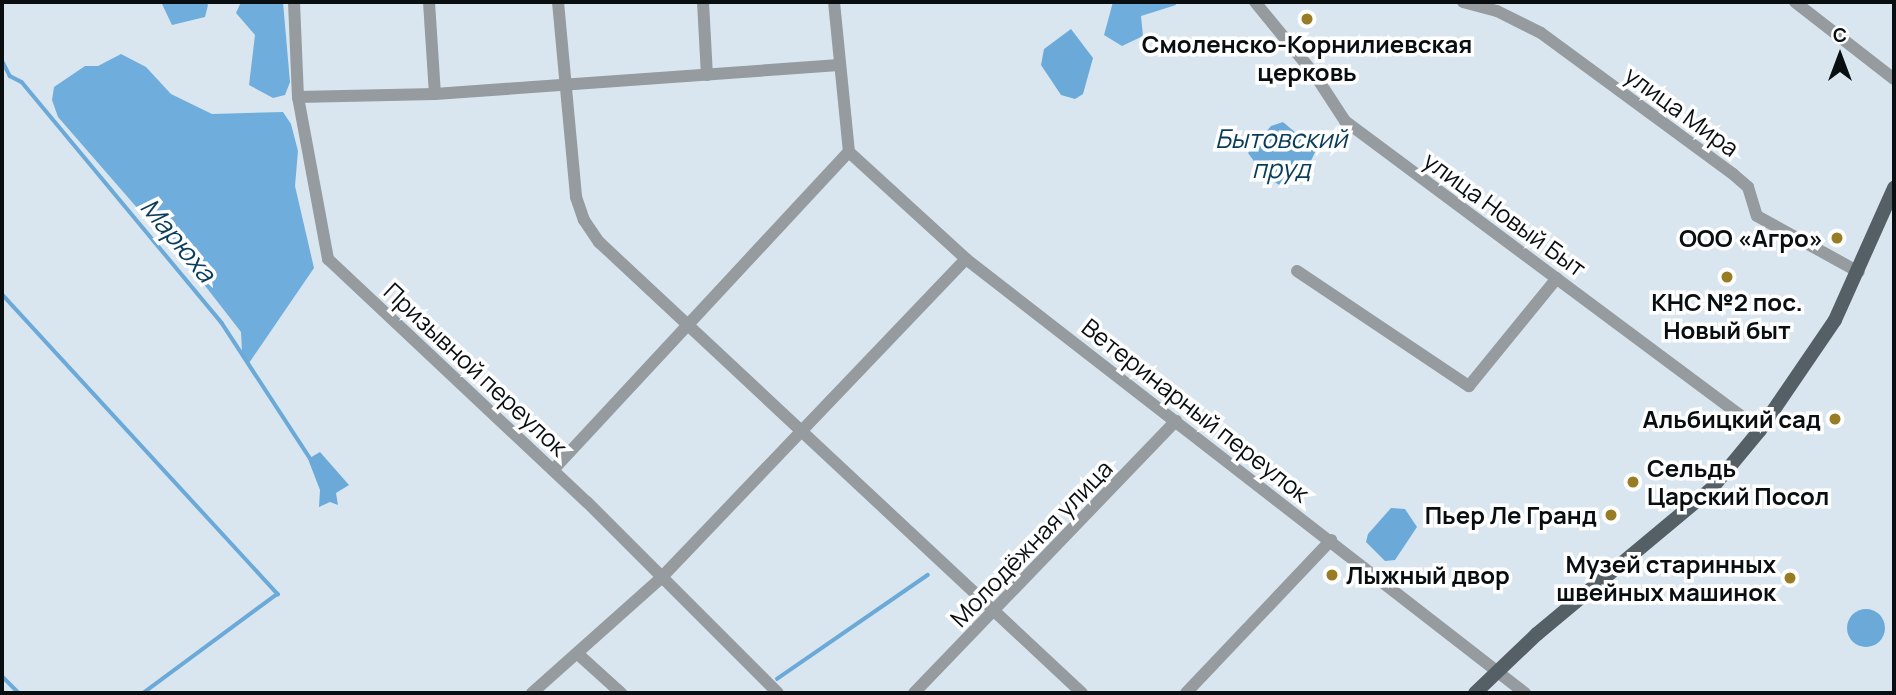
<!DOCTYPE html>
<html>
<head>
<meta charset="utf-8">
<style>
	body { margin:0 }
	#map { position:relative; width:1896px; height:695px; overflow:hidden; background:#d9e6f0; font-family:Manrope,sans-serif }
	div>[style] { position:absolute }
	.forest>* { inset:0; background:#6faedc }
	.water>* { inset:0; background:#6baad8 }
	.round { border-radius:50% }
	.stream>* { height:3.5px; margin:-1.75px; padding:0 1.75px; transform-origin:1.75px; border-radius:1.75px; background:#6baad8 }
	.minor>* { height:12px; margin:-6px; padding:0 6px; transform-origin:6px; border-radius:6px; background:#959b9f }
	.major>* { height:14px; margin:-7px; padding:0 7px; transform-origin:7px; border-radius:7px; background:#555f66 }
	.dots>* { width:19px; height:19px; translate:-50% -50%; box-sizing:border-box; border:4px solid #fff; border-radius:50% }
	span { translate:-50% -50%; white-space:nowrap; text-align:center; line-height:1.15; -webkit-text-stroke:7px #fff; paint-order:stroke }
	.poi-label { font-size:24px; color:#090e11; font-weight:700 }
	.right { translate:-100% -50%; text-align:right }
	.left { translate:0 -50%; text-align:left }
	.street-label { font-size:24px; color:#090e11 }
	.water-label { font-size:26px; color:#083c5b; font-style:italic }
	.frame { position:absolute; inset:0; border:4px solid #090e11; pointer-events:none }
	.north { position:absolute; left:1805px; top:21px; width:70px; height:70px; -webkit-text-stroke:5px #fff; paint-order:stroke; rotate:0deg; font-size:19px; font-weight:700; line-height:28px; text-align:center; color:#090e11 }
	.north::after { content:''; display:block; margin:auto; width:24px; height:32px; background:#090e11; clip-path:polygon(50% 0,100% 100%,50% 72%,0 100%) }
</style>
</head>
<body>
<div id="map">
	<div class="forest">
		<div style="clip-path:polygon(161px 2px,206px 2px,208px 5px,205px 17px,172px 25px)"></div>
		<div style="clip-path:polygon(241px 2px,283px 2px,290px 82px,285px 95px,273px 98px,249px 85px,255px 35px,236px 13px)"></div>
		<div style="clip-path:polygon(1113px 2px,1175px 2px,1176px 5px,1141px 16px,1143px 36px,1122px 46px,1104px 35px)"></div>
		<div style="clip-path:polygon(121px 54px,146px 67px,171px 94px,212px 114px,283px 112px,291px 124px,298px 151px,295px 186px,314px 268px,249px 363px,242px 352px,241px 332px,206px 287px,58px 117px,52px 100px,54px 87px,85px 66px,98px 66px)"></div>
	</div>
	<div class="water">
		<div style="clip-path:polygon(1071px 29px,1093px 58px,1083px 94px,1075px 99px,1061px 95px,1041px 65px,1044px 49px)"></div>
		<div style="clip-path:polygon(1283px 122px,1316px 150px,1310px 163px,1284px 188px,1264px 175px,1248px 153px,1271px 126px)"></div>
		<div style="clip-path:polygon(320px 452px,349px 485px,336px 493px,338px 505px,330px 502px,319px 507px,320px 490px,308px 459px)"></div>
		<div style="clip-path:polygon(1391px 508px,1405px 509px,1417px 527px,1395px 560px,1385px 561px,1366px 542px,1368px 534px)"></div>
		<div class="round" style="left:1847px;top:609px;width:38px;height:38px"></div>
	</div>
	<div class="stream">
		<div style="left:2px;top:60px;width:18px;rotate:63deg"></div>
		<div style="left:10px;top:76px;width:13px;rotate:27deg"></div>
		<div style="left:22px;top:82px;width:313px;rotate:50.3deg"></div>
		<div style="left:222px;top:323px;width:161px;rotate:56.9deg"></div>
		<div style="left:2px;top:294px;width:408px;rotate:47.4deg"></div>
		<div style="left:278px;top:594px;width:167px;rotate:143.5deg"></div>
		<div style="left:2px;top:676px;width:24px;rotate:45deg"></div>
		<div style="left:777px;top:679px;width:183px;rotate:-34.6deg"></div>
	</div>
	<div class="minor">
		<div style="left:294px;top:2px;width:95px;rotate:87.6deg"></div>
		<div style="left:298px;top:97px;width:165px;rotate:79.5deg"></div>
		<div style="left:328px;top:259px;width:355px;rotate:43.2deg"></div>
		<div style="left:587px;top:502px;width:270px;rotate:45deg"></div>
		<div style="left:429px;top:2px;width:92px;rotate:86.3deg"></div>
		<div style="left:558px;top:2px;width:196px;rotate:84.7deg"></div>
		<div style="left:576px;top:197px;width:24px;rotate:71deg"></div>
		<div style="left:584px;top:220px;width:27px;rotate:56deg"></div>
		<div style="left:599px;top:242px;width:661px;rotate:43.04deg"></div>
		<div style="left:703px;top:2px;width:73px;rotate:86.9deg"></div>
		<div style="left:834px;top:2px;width:151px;rotate:84.3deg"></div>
		<div style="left:1255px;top:2px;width:94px;rotate:50.6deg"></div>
		<div style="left:1315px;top:75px;width:55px;rotate:56.9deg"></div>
		<div style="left:1345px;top:121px;width:517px;rotate:36.67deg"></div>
		<div style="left:1463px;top:2px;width:35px;rotate:15deg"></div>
		<div style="left:1497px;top:11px;width:49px;rotate:26.6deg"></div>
		<div style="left:1541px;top:33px;width:238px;rotate:36.3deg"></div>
		<div style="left:1733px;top:174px;width:20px;rotate:41deg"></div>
		<div style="left:1748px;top:187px;width:30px;rotate:73deg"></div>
		<div style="left:1757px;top:216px;width:116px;rotate:28.8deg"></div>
		<div style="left:1795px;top:2px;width:125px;rotate:37.9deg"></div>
		<div style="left:298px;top:97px;width:137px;rotate:-1.3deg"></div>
		<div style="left:435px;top:94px;width:405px;rotate:-4.1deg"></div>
		<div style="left:849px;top:152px;width:159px;rotate:42.4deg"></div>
		<div style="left:966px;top:259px;width:708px;rotate:37.83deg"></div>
		<div style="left:1297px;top:271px;width:207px;rotate:33.8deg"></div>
		<div style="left:1469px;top:386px;width:139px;rotate:-50.8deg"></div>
		<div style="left:553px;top:470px;width:434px;rotate:-47.1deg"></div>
		<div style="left:579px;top:655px;width:57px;rotate:42.1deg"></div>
		<div style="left:532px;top:693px;width:174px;rotate:-41.7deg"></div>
		<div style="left:662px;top:577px;width:440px;rotate:-46.3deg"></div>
		<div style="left:914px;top:693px;width:378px;rotate:-46.1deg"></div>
		<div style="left:1186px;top:693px;width:211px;rotate:-46.5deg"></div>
	</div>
	<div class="major">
		<div style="left:1475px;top:693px;width:86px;rotate:-43.6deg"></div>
		<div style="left:1537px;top:634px;width:228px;rotate:-39.8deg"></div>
		<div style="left:1712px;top:488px;width:75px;rotate:-50.4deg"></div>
		<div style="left:1760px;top:430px;width:133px;rotate:-55.7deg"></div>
		<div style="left:1835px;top:320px;width:145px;rotate:-65.9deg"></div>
	</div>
	<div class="dots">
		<div style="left:1307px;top:19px;background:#977c24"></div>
		<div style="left:1837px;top:238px;background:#977c24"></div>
		<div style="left:1727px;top:277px;background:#977c24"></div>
		<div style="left:1835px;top:419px;background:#977c24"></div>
		<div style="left:1633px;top:482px;background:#977c24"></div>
		<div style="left:1611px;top:515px;background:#977c24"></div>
		<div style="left:1332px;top:575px;background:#977c24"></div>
		<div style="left:1790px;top:578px;background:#977c24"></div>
	</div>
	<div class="poi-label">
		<span style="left:1307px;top:58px">Смоленско-Корнилиевская<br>церковь</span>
		<span class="right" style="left:1823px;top:238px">ООО «Агро»</span>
		<span style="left:1727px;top:316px">КНС №2 пос.<br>Новый быт</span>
		<span class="right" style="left:1821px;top:419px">Альбицкий сад</span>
		<span class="left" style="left:1647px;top:482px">Сельдь<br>Царский Посол</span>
		<span class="right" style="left:1597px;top:515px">Пьер Ле Гранд</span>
		<span class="right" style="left:1776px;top:578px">Музей старинных<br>швейных машинок</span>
		<span class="left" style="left:1346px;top:575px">Лыжный двор</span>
	</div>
	<div class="street-label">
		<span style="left:1682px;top:111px;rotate:36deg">улица Мира</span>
		<span style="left:1505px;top:214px;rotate:36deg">улица Новый Быт</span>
		<span style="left:476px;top:369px;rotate:43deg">Призывной переулок</span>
		<span style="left:1196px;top:410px;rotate:38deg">Ветеринарный переулок</span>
		<span style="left:1031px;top:543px;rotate:-46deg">Молодёжная улица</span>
	</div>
	<div class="water-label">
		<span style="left:1281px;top:154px">Бытовский<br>пруд</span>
		<span style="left:178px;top:240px;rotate:50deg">Марюха</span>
	</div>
	<div class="frame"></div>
	<div class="north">С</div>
</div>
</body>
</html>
